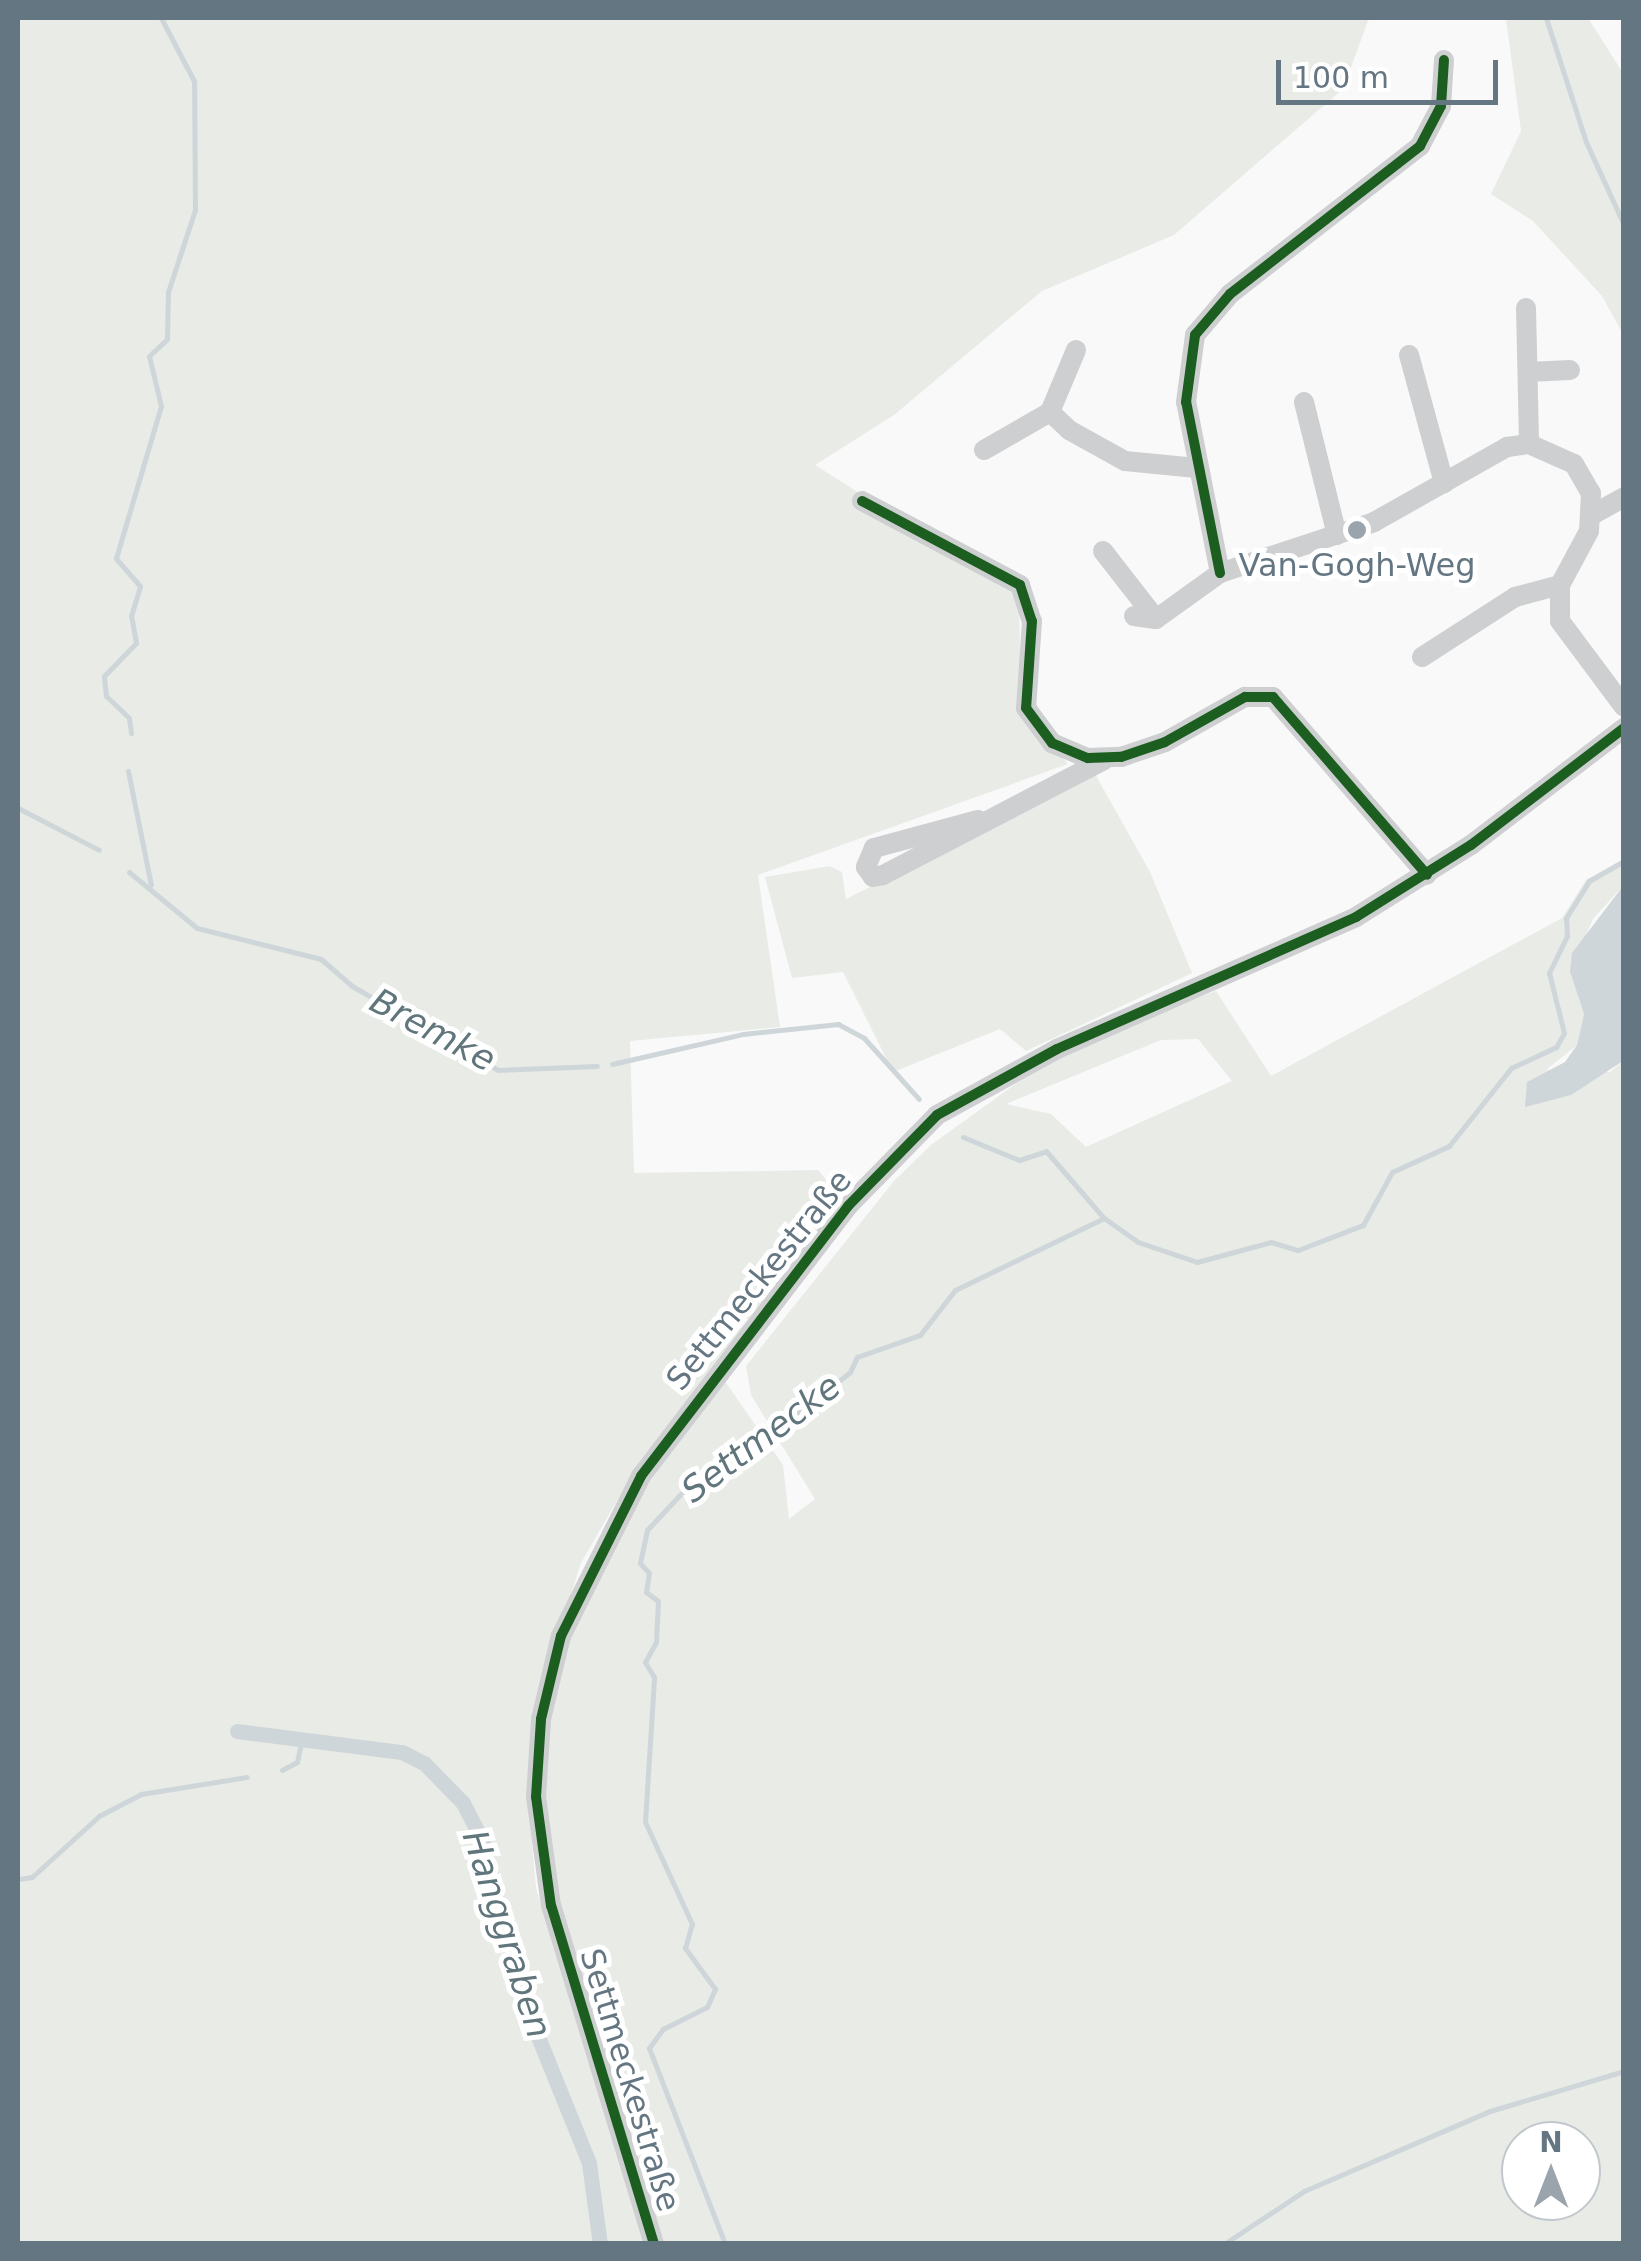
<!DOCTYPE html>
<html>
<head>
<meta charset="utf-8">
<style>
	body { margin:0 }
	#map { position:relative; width:1641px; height:2261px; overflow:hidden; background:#f9f9f9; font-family:"DejaVu Sans",sans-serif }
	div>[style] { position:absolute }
	.green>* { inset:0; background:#e8ebe6 }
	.water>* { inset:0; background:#ced6d9 }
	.stream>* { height:5px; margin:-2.5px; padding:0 2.5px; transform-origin:2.5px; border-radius:2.5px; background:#ced6d9 }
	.canal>* { height:15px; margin:-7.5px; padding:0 7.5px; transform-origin:7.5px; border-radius:7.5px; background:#ced6d9 }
	.minor>* { height:20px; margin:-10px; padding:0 10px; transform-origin:10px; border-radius:10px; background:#cecfd0 }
	.cycleway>* { height:10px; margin:-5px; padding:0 5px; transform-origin:5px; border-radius:5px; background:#1b5e20 }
	.dots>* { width:28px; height:28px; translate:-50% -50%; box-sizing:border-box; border:5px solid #fff; border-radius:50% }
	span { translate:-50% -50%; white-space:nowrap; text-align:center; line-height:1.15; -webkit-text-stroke:10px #fff; paint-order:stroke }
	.poi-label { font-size:32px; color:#657683 }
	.street-label { font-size:32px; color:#657683 }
	.water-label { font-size:35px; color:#60757c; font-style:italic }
	.frame { position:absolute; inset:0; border:20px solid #657683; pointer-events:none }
	.north { position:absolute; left:1501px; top:2121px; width:100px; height:100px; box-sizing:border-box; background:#fff; border:2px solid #c1c8cd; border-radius:50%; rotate:0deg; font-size:28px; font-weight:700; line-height:40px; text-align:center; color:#657683 }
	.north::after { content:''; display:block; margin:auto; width:35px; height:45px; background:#99a4ac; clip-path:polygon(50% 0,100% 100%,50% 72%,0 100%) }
	.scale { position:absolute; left:1276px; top:60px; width:222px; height:45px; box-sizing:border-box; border:5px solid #657683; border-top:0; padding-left:12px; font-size:30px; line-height:35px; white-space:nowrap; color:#657683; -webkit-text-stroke:8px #fff; paint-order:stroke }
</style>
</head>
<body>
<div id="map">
	<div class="green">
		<div style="clip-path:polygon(18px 18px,1369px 18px,1343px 89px,1174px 235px,1042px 291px,894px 415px,815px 465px,1019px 594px,1021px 713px,1068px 764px,758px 875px,780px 1027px,630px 1041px,634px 1173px,818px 1170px,848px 1206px,641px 1459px,581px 1563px,533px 1711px,527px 1786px,536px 1888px,645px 2243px,18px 2243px)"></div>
		<div style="clip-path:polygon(1506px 18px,1588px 18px,1623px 73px,1623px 334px,1602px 296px,1533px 221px,1491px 194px,1521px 131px)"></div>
		<div style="clip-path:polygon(1095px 774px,1150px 872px,1192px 973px,1026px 1051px,1000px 1029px,893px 1072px,843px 972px,792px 978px,765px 877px,830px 866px,842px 872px,846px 899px)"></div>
		<div style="clip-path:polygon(evenodd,1623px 859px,1623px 886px,1593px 919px,1570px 972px,1584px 1014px,1577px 1045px,1546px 1070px,1610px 1072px,1623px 1061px,1623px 2243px,661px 2244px,556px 1894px,544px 1798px,547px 1733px,572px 1626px,636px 1498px,722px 1377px,783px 1465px,789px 1519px,815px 1499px,751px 1395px,746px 1366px,894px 1181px,931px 1145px,1060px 1052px,1216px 991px,1271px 1076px,1562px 918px,1586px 880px,1623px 859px,1198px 1039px,1232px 1081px,1086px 1147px,1051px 1114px,1006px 1104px,1161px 1040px,1198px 1039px,1623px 859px,1521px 2141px,1581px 2141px,1581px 2201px,1521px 2201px,1521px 2141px)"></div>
	</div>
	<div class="water">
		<div style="clip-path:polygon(1623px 886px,1623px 1061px,1571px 1095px,1525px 1107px,1527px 1082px,1565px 1062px,1577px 1045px,1584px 1014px,1570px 972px,1572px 953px)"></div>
	</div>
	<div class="stream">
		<div style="left:1546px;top:18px;width:130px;rotate:72.1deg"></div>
		<div style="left:1586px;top:142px;width:91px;rotate:65.4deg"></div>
		<div style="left:131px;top:733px;width:15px;rotate:-98deg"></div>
		<div style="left:129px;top:718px;width:32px;rotate:-136deg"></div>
		<div style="left:106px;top:696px;width:20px;rotate:-96deg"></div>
		<div style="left:104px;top:676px;width:46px;rotate:-45.9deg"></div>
		<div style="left:136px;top:643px;width:27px;rotate:-100deg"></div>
		<div style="left:131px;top:616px;width:31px;rotate:-73deg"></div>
		<div style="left:140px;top:586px;width:37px;rotate:-131deg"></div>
		<div style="left:116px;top:558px;width:159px;rotate:-73.5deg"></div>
		<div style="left:161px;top:406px;width:51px;rotate:-103.5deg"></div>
		<div style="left:149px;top:356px;width:25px;rotate:-43deg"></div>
		<div style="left:167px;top:339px;width:47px;rotate:-88.8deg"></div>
		<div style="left:168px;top:292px;width:86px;rotate:-71.8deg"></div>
		<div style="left:195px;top:210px;width:129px;rotate:-90.4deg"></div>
		<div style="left:194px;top:81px;width:71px;rotate:-117.6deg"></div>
		<div style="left:128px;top:771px;width:116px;rotate:78.6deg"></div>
		<div style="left:18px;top:808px;width:91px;rotate:27.4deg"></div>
		<div style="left:129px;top:872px;width:88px;rotate:39.5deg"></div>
		<div style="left:197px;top:928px;width:128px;rotate:14deg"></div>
		<div style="left:321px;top:959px;width:41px;rotate:41.1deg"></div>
		<div style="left:352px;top:986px;width:168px;rotate:29.9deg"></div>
		<div style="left:498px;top:1070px;width:99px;rotate:-2.3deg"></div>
		<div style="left:612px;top:1064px;width:134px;rotate:-12.9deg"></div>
		<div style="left:743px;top:1034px;width:96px;rotate:-6deg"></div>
		<div style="left:838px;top:1024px;width:30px;rotate:28deg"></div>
		<div style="left:864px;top:1038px;width:82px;rotate:48deg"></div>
		<div style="left:963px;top:1137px;width:61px;rotate:22.3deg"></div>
		<div style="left:1019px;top:1160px;width:28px;rotate:-18deg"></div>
		<div style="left:1046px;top:1151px;width:87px;rotate:49.2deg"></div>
		<div style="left:282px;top:1770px;width:17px;rotate:-28deg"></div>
		<div style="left:297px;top:1762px;width:25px;rotate:-78deg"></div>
		<div style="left:18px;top:1879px;width:14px;rotate:-8deg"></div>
		<div style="left:32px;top:1877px;width:91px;rotate:-42.3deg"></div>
		<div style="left:99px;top:1816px;width:47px;rotate:-27.6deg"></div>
		<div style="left:141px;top:1794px;width:107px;rotate:-9.1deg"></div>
		<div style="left:725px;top:2244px;width:210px;rotate:-111.2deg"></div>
		<div style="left:649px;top:2048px;width:24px;rotate:-54deg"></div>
		<div style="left:663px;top:2029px;width:49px;rotate:-26.6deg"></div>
		<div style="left:707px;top:2007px;width:20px;rotate:-66deg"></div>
		<div style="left:715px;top:1989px;width:51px;rotate:-126.2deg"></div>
		<div style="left:685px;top:1948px;width:25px;rotate:-74deg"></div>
		<div style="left:692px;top:1924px;width:112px;rotate:-114.7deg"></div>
		<div style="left:645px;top:1822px;width:145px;rotate:-86.4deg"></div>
		<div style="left:654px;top:1677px;width:17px;rotate:-121deg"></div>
		<div style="left:645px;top:1662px;width:23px;rotate:-61deg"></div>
		<div style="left:656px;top:1642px;width:41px;rotate:-87.2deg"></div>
		<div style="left:658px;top:1601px;width:15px;rotate:-143deg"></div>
		<div style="left:646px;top:1592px;width:19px;rotate:-81deg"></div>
		<div style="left:649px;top:1573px;width:13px;rotate:-132deg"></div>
		<div style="left:640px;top:1563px;width:34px;rotate:-78deg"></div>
		<div style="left:647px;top:1530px;width:63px;rotate:-46.9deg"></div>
		<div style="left:690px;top:1484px;width:77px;rotate:-29.6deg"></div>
		<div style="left:757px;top:1446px;width:119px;rotate:-38.5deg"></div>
		<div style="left:850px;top:1372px;width:17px;rotate:-65deg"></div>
		<div style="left:857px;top:1357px;width:67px;rotate:-19.2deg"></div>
		<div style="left:920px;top:1335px;width:57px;rotate:-52.1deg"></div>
		<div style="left:955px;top:1290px;width:165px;rotate:-25.8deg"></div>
		<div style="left:1104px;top:1218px;width:42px;rotate:35.2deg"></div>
		<div style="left:1138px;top:1242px;width:62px;rotate:18.7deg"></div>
		<div style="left:1197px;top:1262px;width:77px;rotate:-15.1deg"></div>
		<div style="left:1271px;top:1242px;width:28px;rotate:17deg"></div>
		<div style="left:1298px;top:1250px;width:70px;rotate:-21deg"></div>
		<div style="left:1363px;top:1225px;width:60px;rotate:-61.3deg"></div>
		<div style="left:1392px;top:1172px;width:63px;rotate:-24.5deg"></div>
		<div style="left:1449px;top:1146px;width:100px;rotate:-51.5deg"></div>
		<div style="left:1511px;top:1068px;width:50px;rotate:-25deg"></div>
		<div style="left:1556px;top:1047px;width:16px;rotate:-60deg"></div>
		<div style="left:1564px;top:1033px;width:62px;rotate:-104deg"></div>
		<div style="left:1549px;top:973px;width:41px;rotate:-64.1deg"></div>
		<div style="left:1567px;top:936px;width:18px;rotate:-93deg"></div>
		<div style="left:1566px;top:918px;width:44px;rotate:-58.1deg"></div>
		<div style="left:1589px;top:881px;width:40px;rotate:-29.7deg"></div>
		<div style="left:1224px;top:2244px;width:96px;rotate:-33.5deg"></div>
		<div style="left:1304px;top:2191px;width:202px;rotate:-23.3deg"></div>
		<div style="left:1490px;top:2111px;width:140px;rotate:-16.6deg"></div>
	</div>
	<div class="canal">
		<div style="left:237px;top:1731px;width:166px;rotate:7.3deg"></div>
		<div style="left:402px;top:1752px;width:25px;rotate:27deg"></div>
		<div style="left:424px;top:1763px;width:56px;rotate:45.7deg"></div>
		<div style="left:463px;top:1803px;width:42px;rotate:62.8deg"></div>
		<div style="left:482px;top:1840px;width:162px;rotate:75.7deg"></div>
		<div style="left:522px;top:1997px;width:179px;rotate:68deg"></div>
		<div style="left:589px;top:2163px;width:82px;rotate:82.3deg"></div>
	</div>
	<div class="minor">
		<div style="left:1526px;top:308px;width:136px;rotate:88.7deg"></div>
		<div style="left:1076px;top:350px;width:67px;rotate:112.8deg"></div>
		<div style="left:1050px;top:412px;width:26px;rotate:43deg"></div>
		<div style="left:1069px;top:430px;width:64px;rotate:29deg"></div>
		<div style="left:1125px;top:461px;width:72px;rotate:5.6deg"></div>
		<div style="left:1409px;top:355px;width:133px;rotate:74.7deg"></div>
		<div style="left:1528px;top:372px;width:42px;rotate:-2.7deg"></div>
		<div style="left:1304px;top:402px;width:137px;rotate:76.1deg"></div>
		<div style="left:984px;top:450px;width:76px;rotate:-29.9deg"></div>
		<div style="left:862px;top:501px;width:179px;rotate:28deg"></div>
		<div style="left:1020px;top:585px;width:38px;rotate:72deg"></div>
		<div style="left:1032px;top:621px;width:87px;rotate:93.9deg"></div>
		<div style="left:1026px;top:708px;width:44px;rotate:53.4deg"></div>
		<div style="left:1052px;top:743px;width:39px;rotate:23deg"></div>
		<div style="left:1088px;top:758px;width:33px;rotate:-2deg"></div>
		<div style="left:1121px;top:757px;width:46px;rotate:-18.8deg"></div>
		<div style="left:1165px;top:742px;width:92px;rotate:-29.4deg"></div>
		<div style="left:1245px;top:697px;width:28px"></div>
		<div style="left:1273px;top:697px;width:235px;rotate:49.1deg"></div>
		<div style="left:1592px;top:515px;width:37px;rotate:-29deg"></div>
		<div style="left:1103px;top:551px;width:86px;rotate:52.1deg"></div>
		<div style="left:1220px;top:573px;width:174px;rotate:-101.2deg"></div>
		<div style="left:1186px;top:402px;width:68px;rotate:-82.3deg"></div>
		<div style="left:1195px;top:335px;width:54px;rotate:-49.5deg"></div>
		<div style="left:1230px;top:294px;width:241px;rotate:-37.9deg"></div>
		<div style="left:1420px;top:146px;width:45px;rotate:-62.3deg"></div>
		<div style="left:1441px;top:106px;width:46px;rotate:-86.3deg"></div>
		<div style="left:1134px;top:616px;width:22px;rotate:8deg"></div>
		<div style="left:1156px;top:619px;width:79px;rotate:-35.7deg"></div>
		<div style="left:1220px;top:573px;width:162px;rotate:-18.3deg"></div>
		<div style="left:1374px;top:522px;width:153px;rotate:-29.4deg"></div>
		<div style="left:1507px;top:447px;width:22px;rotate:-8deg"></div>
		<div style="left:1529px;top:444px;width:49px;rotate:24deg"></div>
		<div style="left:1574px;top:464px;width:34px;rotate:60deg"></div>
		<div style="left:1591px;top:493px;width:38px;rotate:93deg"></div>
		<div style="left:1589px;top:531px;width:61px;rotate:118.2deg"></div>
		<div style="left:1560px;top:585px;width:36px;rotate:90deg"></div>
		<div style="left:1560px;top:621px;width:107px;rotate:53.3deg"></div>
		<div style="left:1422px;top:657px;width:111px;rotate:-32.8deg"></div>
		<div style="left:1515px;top:597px;width:47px;rotate:-14.9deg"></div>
		<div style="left:978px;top:820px;width:108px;rotate:164.9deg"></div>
		<div style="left:874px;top:848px;width:21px;rotate:113deg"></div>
		<div style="left:866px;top:867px;width:12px;rotate:55deg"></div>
		<div style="left:873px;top:877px;width:10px;rotate:-11deg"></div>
		<div style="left:883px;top:875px;width:249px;rotate:-27.5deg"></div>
		<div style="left:654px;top:2244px;width:353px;rotate:-106.9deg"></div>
		<div style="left:551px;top:1906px;width:110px;rotate:-97.8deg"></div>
		<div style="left:536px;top:1797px;width:78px;rotate:-86.3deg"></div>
		<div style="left:541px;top:1719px;width:85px;rotate:-76.5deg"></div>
		<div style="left:561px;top:1636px;width:179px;rotate:-63.4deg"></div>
		<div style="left:641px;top:1476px;width:340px;rotate:-52.5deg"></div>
		<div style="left:848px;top:1206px;width:127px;rotate:-45.6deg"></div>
		<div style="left:937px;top:1115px;width:137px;rotate:-28.8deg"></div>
		<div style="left:1057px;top:1049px;width:327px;rotate:-23.8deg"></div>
		<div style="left:1356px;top:917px;width:136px;rotate:-32.1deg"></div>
		<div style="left:1471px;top:845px;width:193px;rotate:-37.4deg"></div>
	</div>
	<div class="cycleway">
		<div style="left:862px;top:501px;width:179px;rotate:28deg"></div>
		<div style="left:1020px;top:585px;width:38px;rotate:72deg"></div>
		<div style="left:1032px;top:621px;width:87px;rotate:93.9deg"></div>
		<div style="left:1026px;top:708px;width:44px;rotate:53.4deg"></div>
		<div style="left:1052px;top:743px;width:39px;rotate:23deg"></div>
		<div style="left:1088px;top:758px;width:33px;rotate:-2deg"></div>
		<div style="left:1121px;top:757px;width:46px;rotate:-18.8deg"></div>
		<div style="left:1165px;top:742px;width:92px;rotate:-29.4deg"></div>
		<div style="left:1245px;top:697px;width:28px"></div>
		<div style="left:1273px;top:697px;width:235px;rotate:49.1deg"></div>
		<div style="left:1220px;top:573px;width:174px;rotate:-101.2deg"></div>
		<div style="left:1186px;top:402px;width:68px;rotate:-82.3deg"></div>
		<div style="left:1195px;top:335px;width:54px;rotate:-49.5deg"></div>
		<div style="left:1230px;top:294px;width:241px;rotate:-37.9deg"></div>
		<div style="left:1420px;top:146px;width:45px;rotate:-62.3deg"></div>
		<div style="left:1441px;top:106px;width:46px;rotate:-86.3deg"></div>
		<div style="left:654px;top:2244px;width:353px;rotate:-106.9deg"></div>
		<div style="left:551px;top:1906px;width:110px;rotate:-97.8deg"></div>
		<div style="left:536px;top:1797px;width:78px;rotate:-86.3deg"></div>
		<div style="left:541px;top:1719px;width:85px;rotate:-76.5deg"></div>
		<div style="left:561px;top:1636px;width:179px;rotate:-63.4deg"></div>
		<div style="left:641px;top:1476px;width:340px;rotate:-52.5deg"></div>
		<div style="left:848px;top:1206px;width:127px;rotate:-45.6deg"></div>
		<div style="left:937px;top:1115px;width:137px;rotate:-28.8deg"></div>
		<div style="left:1057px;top:1049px;width:327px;rotate:-23.8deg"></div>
		<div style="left:1356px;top:917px;width:136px;rotate:-32.1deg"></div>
		<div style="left:1471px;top:845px;width:193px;rotate:-37.4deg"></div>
	</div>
	<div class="dots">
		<div style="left:1357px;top:530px;background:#99a4ac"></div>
	</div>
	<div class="poi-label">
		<span style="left:1357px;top:565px">Van-Gogh-Weg</span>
	</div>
	<div class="street-label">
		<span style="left:759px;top:1280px;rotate:-51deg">Settmeckestraße</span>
		<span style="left:630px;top:2080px;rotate:73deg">Settmeckestraße</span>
	</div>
	<div class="water-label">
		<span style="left:433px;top:1030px;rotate:28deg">Bremke</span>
		<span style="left:761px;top:1438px;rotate:-37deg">Settmecke</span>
		<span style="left:507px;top:1934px;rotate:72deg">Hanggraben</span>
	</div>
	<div class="frame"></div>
	<div class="north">N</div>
	<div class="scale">100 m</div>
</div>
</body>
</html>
